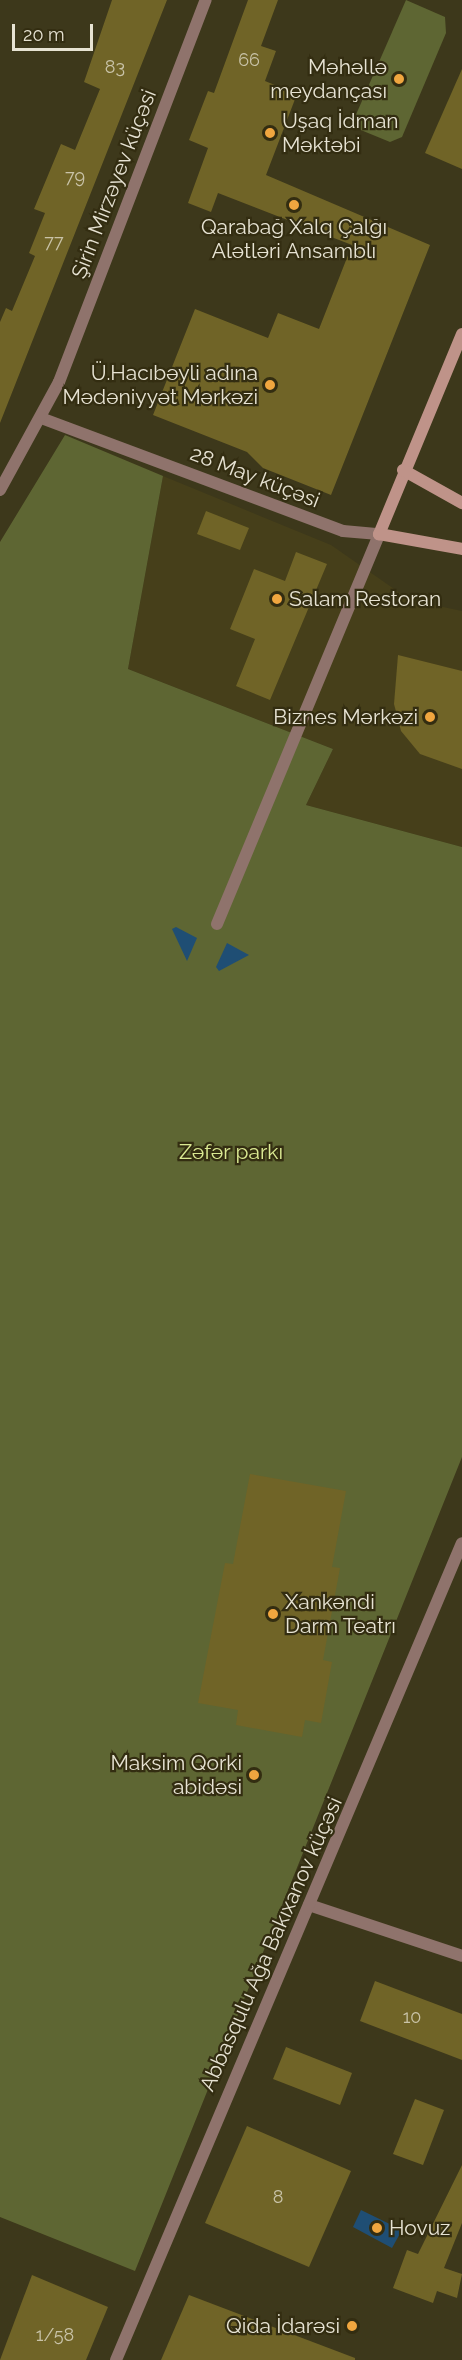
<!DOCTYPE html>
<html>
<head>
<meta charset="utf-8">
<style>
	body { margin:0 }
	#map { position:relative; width:462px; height:2360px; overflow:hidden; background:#3d381b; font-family:Raleway,sans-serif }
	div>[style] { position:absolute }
	.built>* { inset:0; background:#463f1a }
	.green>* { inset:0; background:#5e6633 }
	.water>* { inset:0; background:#1f4e74 }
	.building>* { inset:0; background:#706427 }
	.minor>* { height:12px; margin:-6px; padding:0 6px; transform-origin:6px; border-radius:6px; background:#8f736c }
	.tertiary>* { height:12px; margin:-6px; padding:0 6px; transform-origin:6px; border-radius:6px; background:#8f736c }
	.secondary>* { height:12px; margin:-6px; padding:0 6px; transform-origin:6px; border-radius:6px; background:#bf9389 }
	.dots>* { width:16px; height:16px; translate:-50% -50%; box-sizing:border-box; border:3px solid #332d11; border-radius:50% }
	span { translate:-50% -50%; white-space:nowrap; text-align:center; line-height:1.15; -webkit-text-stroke:4.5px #332d11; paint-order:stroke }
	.number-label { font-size:18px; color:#c9c3a8 }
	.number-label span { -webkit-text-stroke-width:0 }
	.poi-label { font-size:21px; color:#e7e3d3 }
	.right { translate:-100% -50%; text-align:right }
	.left { translate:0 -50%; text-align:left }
	.street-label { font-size:21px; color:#e7e3d3 }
	.park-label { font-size:21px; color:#dae992 }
	.scale { position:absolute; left:12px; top:24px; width:81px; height:27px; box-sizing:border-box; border:3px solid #e7e3d3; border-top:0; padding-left:8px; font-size:18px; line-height:21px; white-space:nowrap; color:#e7e3d3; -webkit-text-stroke:4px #332d11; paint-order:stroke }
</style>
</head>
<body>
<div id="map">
	<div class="built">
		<div style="clip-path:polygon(163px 476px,331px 545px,410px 600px,462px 611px,462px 847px,306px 805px,333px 749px,128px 669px)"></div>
	</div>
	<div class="green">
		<div style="clip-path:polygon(406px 0,445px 17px,446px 33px,402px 137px,390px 142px,351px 126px)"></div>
		<div style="clip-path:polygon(65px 435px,163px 476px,128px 669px,333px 749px,306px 805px,462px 847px,462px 1457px,135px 2271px,0 2217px,0 542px)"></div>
	</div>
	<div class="water">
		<div style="clip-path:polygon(176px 927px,197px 938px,187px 961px,172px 929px)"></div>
		<div style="clip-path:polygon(227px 943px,249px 955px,219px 971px,216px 967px)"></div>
		<div style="clip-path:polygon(361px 2210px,402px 2230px,392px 2248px,353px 2227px)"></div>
	</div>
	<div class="building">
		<div style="clip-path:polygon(112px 0,167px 0,0 423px,0 322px,6px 308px,12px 311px,35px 256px,29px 253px,45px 213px,34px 209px,61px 144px,75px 150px,100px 89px,84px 82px)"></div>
		<div style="clip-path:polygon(248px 0,278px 0,261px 46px,276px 51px,265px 81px,297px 94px,266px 175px,430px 245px,331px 495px,263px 468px,247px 452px,153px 415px,195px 309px,268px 338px,278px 313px,319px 329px,352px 245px,218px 193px,211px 212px,188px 203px,208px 148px,189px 140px,208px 91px,214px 93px)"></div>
		<div style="clip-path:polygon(462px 69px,462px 169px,425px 153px)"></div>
		<div style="clip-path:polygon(206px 511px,249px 528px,240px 550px,197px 534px)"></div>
		<div style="clip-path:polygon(296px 552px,327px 564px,270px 700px,236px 686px,255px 639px,230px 629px,254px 569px,285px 581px)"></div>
		<div style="clip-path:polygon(398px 655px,462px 671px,462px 769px,420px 754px,401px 731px,394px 704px)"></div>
		<div style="clip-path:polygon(250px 1474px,346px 1491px,332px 1567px,340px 1568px,323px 1660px,332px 1662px,321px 1723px,305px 1720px,302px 1737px,236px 1725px,238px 1710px,198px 1703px,225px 1563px,233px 1564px)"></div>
		<div style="clip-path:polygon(375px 1981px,462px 2014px,462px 2060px,360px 2021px)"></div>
		<div style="clip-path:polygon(286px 2047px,352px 2073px,340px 2105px,273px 2079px)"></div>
		<div style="clip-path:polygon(415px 2099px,444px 2110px,423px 2165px,393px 2154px)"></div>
		<div style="clip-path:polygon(247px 2126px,351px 2171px,309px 2267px,205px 2223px)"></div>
		<div style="clip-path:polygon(462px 2165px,462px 2223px,444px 2268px,462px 2274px,457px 2298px,437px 2291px,433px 2303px,393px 2288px,407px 2250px,418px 2254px)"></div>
		<div style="clip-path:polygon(32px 2275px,108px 2307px,86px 2360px,0 2360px)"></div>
		<div style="clip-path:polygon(189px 2295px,355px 2358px,355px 2360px,161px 2360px)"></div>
	</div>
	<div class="minor">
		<div style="left:217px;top:924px;width:422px;rotate:-67.4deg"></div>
	</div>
	<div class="tertiary">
		<div style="left:41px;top:418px;width:322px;rotate:20.5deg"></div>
		<div style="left:343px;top:531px;width:36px;rotate:5deg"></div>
		<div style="left:0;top:490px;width:123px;rotate:-61.4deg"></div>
		<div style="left:59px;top:382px;width:409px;rotate:-69deg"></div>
		<div style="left:309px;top:1905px;width:161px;rotate:18.4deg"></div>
		<div style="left:116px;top:2360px;width:887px;rotate:-67.05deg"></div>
	</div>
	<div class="secondary">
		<div style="left:462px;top:334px;width:217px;rotate:112.5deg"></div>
		<div style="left:379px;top:534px;width:84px;rotate:10.2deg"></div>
		<div style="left:403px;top:470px;width:68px;rotate:29.2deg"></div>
	</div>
	<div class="dots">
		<div style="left:399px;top:79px;background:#f0a63f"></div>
		<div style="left:270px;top:133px;background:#f0a63f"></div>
		<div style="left:294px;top:205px;background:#f0a63f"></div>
		<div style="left:270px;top:385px;background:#f0a63f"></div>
		<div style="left:277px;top:599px;background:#f0a63f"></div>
		<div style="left:430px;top:717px;background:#f0a63f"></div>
		<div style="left:273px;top:1614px;background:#f0a63f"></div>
		<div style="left:254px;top:1775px;background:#f0a63f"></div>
		<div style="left:377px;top:2228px;background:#f0a63f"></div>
		<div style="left:352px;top:2326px;background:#f0a63f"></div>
	</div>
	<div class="number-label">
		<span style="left:249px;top:60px">66</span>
		<span style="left:115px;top:67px">83</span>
		<span style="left:75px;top:177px">79</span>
		<span style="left:54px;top:242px">77</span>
		<span style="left:412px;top:2017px">10</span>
		<span style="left:278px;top:2197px">8</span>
		<span style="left:55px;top:2335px">1/58</span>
	</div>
	<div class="poi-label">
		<span class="right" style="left:387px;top:79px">Məhəllə<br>meydançası</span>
		<span class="left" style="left:282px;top:133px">Uşaq İdman<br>Məktəbi</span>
		<span style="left:294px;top:239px">Qarabağ Xalq Çalğı<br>Alətləri Ansamblı</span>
		<span class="right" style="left:258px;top:385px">Ü.Hacıbəyli adına<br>Mədəniyyət Mərkəzi</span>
		<span class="left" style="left:289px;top:599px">Salam Restoran</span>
		<span class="right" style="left:418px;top:717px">Biznes Mərkəzi</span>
		<span class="left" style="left:285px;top:1614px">Xankəndi<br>Darm Teatrı</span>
		<span class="right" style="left:242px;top:1775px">Maksim Qorki<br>abidəsi</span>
		<span class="left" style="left:389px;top:2228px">Hovuz</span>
		<span class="right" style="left:340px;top:2326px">Qida İdarəsi</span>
	</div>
	<div class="street-label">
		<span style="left:114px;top:184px;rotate:-69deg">Şirin Mirzəyev küçəsi</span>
		<span style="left:255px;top:477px;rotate:21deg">28 May küçəsi</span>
		<span style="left:271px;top:1944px;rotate:-66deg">Abbasqulu Ağa Bakıxanov küçəsi</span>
	</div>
	<div class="park-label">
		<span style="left:231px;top:1152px">Zəfər parkı</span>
	</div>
	<div class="scale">20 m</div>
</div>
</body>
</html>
